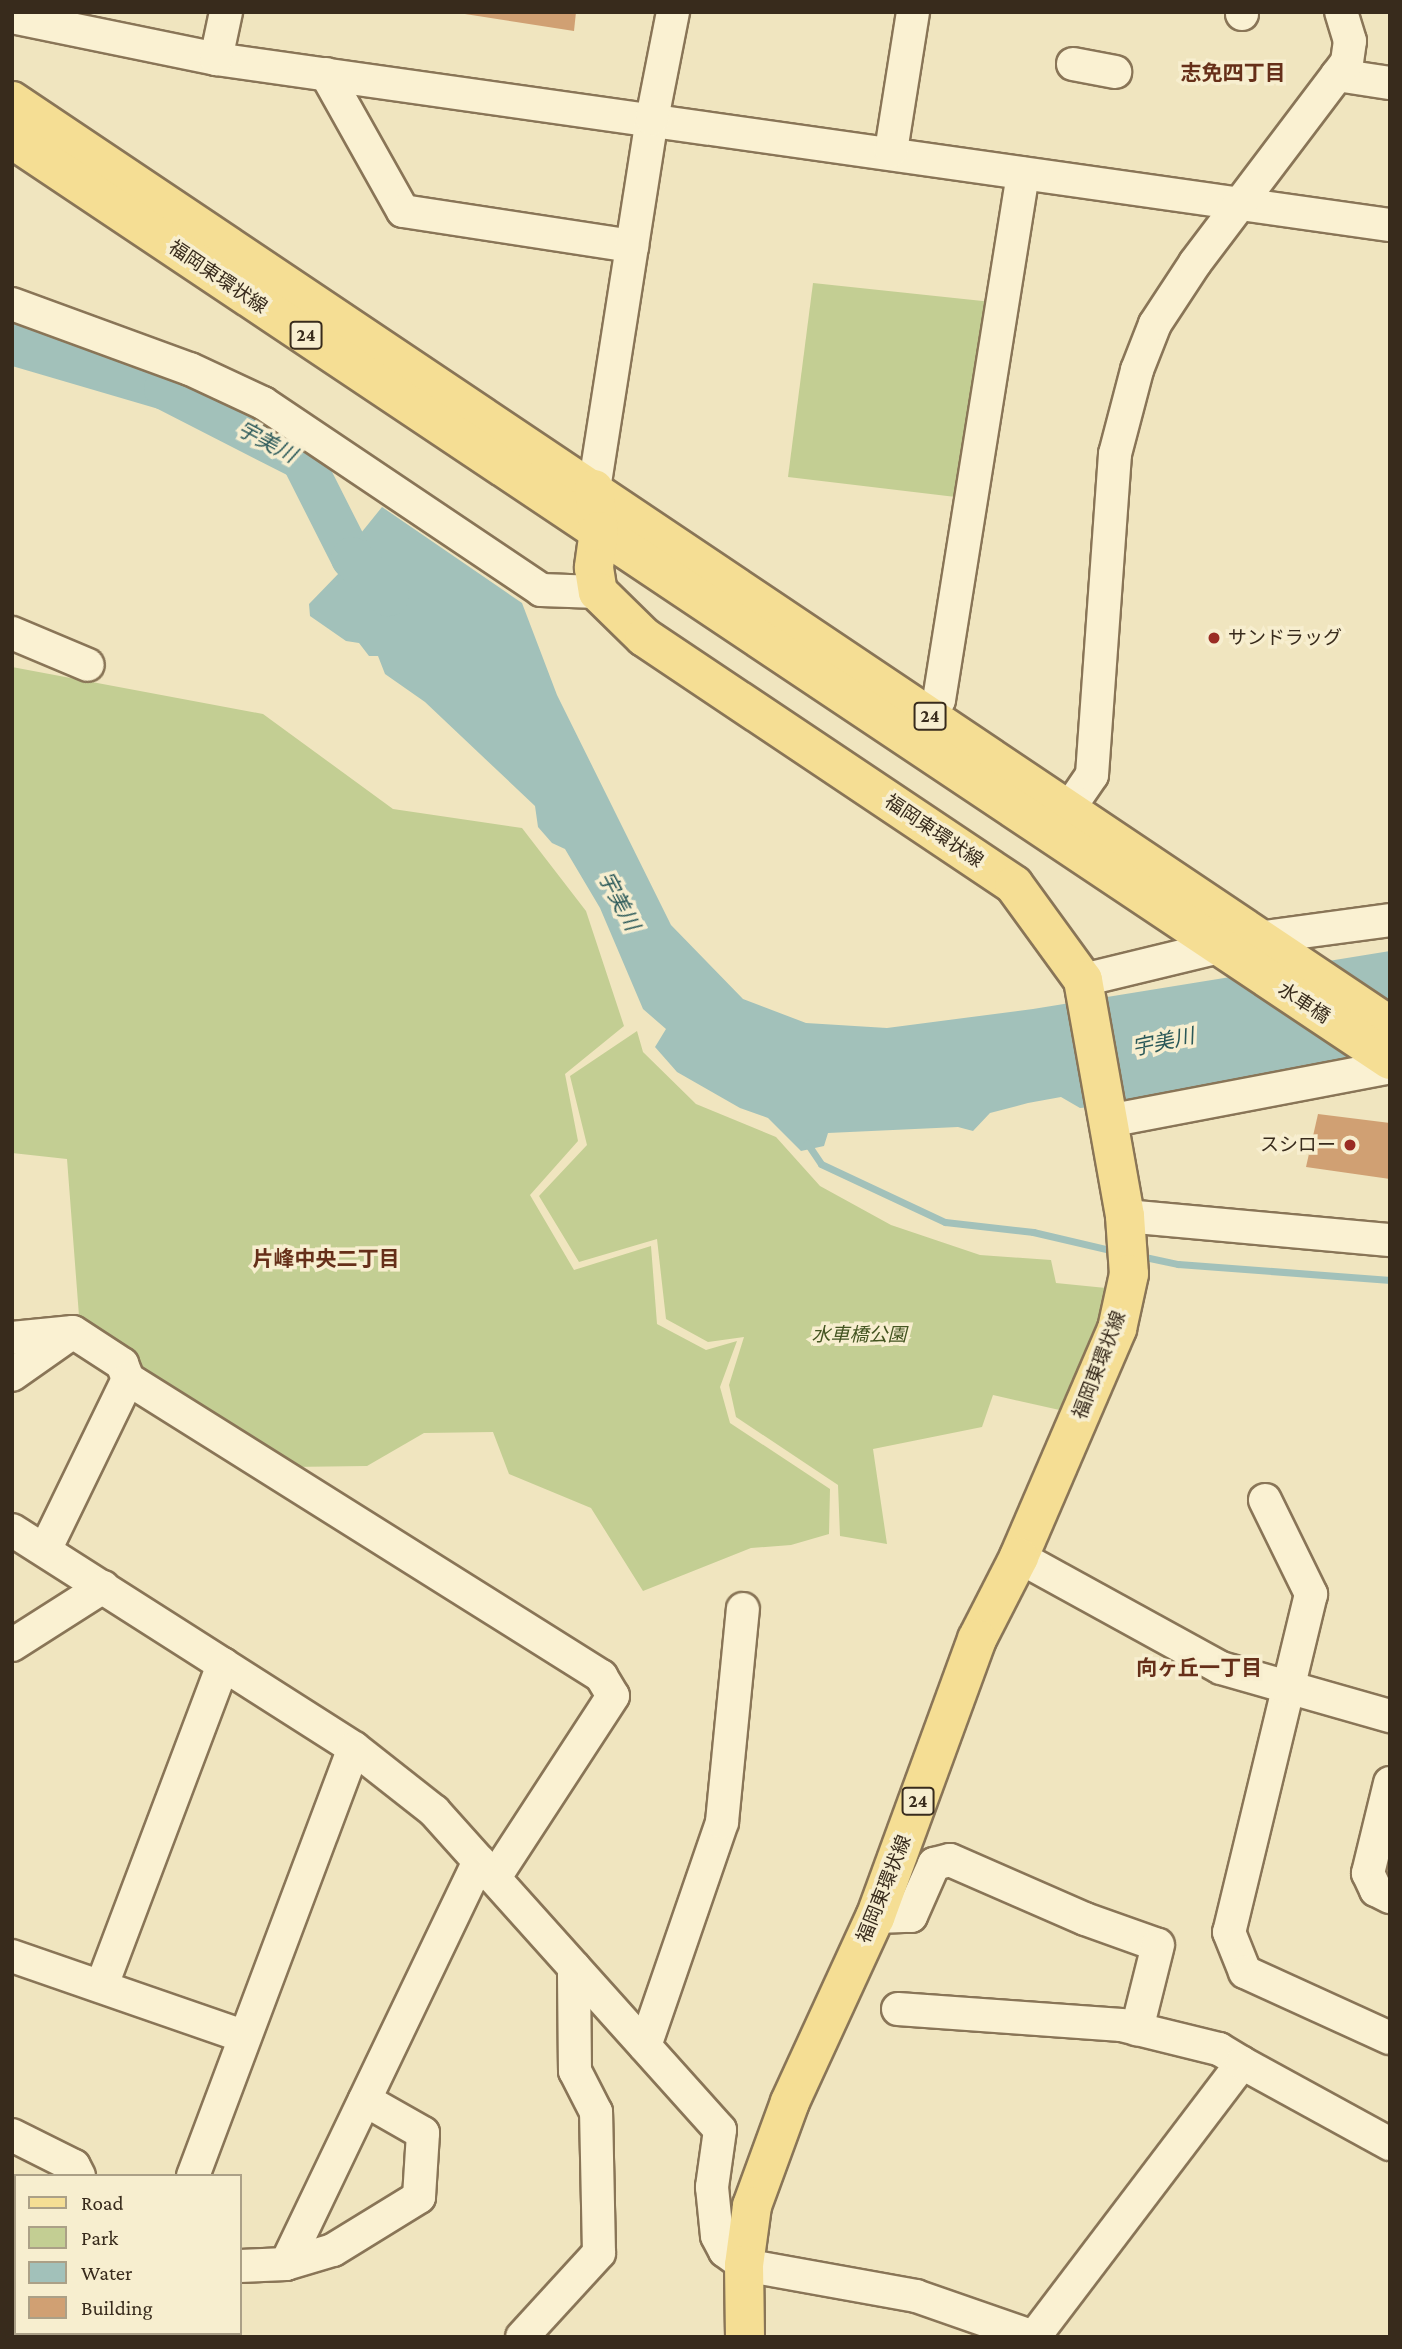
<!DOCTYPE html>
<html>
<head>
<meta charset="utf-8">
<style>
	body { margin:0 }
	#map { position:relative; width:1402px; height:2349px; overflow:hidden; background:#f0e5bf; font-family:"Crimson Pro","Noto Sans JP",serif }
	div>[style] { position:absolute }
	.green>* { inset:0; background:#c3ce93 }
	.water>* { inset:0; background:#a2c1ba }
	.stream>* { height:7px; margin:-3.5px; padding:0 3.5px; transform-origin:3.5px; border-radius:3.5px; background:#a2c1ba }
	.river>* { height:42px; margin:-21px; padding:0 21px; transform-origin:21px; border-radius:21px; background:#a2c1ba }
	.building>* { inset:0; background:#d0a073 }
	.roads { filter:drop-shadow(2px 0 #897557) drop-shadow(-2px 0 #897557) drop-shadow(0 2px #897557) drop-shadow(0 -2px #897557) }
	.minor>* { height:32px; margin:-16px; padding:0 16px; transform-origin:16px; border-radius:16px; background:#faf1d2 }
	.major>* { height:38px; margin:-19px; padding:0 19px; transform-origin:19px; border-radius:19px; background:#f5de94 }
	.dots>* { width:19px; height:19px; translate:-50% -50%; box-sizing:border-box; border:4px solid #f7eecf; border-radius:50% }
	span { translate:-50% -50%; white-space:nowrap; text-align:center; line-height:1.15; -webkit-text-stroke:7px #f7eecf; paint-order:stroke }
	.shield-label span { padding:2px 5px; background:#f7eecf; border:2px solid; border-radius:5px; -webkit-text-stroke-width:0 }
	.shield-label { font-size:18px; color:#382b1c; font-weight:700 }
	.street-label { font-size:19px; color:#382b1c }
	.poi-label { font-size:19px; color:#382b1c }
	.left { translate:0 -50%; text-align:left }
	.right { translate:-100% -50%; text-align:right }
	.park-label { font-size:19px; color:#445521; font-style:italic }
	.neighbourhood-label { font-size:21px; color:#662f19; font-weight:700 }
	.water-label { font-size:21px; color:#2a5858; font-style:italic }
	.frame { position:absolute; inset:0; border:14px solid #382b1c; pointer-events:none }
	.legend { position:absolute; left:14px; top:2174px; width:228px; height:161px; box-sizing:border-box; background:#f7eecf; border:2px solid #aba087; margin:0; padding:9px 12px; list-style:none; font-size:21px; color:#382b1c }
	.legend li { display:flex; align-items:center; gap:14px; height:35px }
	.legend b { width:35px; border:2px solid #aba087 }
</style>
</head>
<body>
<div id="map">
	<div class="green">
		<div style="clip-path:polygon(813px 283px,992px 302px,964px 498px,788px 477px)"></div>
		<div style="clip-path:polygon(12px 667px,263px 714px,393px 809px,522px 828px,586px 911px,624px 1026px,565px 1074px,578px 1141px,530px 1195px,574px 1270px,651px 1246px,657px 1324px,706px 1350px,737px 1341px,720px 1387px,730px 1423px,830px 1489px,829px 1534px,791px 1545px,751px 1548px,643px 1591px,591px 1508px,509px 1474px,493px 1432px,424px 1433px,367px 1466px,289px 1467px,80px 1329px,67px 1159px,12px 1153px)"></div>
		<div style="clip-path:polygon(637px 1031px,643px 1052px,696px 1104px,776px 1137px,820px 1186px,891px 1225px,980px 1255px,1051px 1260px,1056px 1283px,1106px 1288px,1101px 1333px,1073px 1413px,993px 1395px,982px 1427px,873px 1449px,887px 1544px,840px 1536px,838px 1485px,736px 1417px,729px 1385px,744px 1337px,708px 1342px,666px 1319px,657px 1239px,579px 1262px,539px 1196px,587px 1145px,570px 1076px)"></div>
	</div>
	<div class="water">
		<div style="clip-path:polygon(382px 507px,522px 603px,557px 695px,671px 925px,743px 999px,806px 1023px,887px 1028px,1033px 1009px,1390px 951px,1390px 1058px,1127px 1104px,1080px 1108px,1061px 1097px,1028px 1103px,990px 1113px,973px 1131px,958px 1127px,828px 1133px,824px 1146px,801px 1151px,768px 1118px,740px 1108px,677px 1072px,655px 1047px,666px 1029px,643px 1009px,600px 908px,565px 849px,552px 843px,538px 827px,535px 806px,425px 702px,385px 674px,378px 656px,369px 656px,359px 643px,346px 641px,310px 616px,309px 604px,341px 571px,357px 538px)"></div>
	</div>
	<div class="stream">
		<div style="left:807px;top:1143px;width:25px;rotate:56deg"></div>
		<div style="left:821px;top:1164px;width:137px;rotate:25.1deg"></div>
		<div style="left:945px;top:1222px;width:89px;rotate:6.5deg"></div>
		<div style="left:1033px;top:1232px;width:83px;rotate:13.2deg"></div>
		<div style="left:1140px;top:1256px;width:39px;rotate:12deg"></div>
		<div style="left:1178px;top:1264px;width:213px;rotate:4.3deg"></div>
	</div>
	<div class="river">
		<div style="left:12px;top:344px;width:159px;rotate:16.4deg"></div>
		<div style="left:165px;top:389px;width:154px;rotate:27.1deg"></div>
		<div style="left:302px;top:459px;width:111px;rotate:63.2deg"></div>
		<div style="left:352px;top:558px;width:52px;rotate:45.8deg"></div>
	</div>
	<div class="building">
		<div style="clip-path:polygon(452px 12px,576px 12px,574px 31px)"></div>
		<div style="clip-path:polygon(1318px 1114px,1390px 1123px,1390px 1179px,1306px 1167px)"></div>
	</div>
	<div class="roads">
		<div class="minor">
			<div style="left:1242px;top:14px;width:2px;rotate:-90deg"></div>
			<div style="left:12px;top:17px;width:208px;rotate:11.6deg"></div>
			<div style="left:216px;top:59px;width:1186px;rotate:8.05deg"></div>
			<div style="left:216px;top:59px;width:48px;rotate:-78deg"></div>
			<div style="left:1073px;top:64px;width:43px;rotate:10.8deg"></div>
			<div style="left:326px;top:74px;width:157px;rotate:60.7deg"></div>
			<div style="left:403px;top:211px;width:232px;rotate:8.7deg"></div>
			<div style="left:1337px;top:75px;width:54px;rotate:8.6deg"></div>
			<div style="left:891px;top:151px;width:141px;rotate:-81deg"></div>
			<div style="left:12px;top:304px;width:189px;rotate:20.1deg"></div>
			<div style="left:190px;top:369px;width:81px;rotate:25deg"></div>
			<div style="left:263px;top:403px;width:335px;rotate:33.9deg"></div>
			<div style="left:541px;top:590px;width:57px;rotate:2deg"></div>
			<div style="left:594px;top:489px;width:375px;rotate:-81.1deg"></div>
			<div style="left:652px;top:119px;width:109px;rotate:-78.9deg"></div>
			<div style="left:12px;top:633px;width:82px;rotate:22.8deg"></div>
			<div style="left:930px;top:716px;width:18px;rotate:-61deg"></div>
			<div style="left:939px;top:700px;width:533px;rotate:-80.93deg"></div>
			<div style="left:1068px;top:810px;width:42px;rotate:-55.6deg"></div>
			<div style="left:1092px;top:775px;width:322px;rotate:-85.9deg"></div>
			<div style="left:1115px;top:454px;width:87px;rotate:-75.3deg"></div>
			<div style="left:1137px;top:370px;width:49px;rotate:-68.6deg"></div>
			<div style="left:1155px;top:324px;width:73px;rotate:-56.7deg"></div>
			<div style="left:1195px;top:263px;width:252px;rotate:-52.9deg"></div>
			<div style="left:1347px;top:62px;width:21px;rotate:-82deg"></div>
			<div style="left:1350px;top:41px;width:30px;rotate:-107deg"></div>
			<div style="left:1083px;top:980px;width:179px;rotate:-13.6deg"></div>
			<div style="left:1257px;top:938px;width:134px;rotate:-7.7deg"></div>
			<div style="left:1108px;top:1121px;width:287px;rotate:-10.8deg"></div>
			<div style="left:1125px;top:1216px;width:266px;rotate:5.2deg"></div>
			<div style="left:12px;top:1338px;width:61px;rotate:-5.6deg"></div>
			<div style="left:73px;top:1332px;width:59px;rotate:33.1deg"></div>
			<div style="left:122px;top:1364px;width:16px;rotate:68deg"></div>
			<div style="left:128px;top:1379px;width:559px;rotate:32.12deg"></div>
			<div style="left:601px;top:1676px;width:23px;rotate:59deg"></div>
			<div style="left:613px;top:1696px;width:216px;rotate:123.1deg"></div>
			<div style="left:12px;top:1375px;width:70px;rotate:-35.1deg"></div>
			<div style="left:1265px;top:1500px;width:105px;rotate:63.9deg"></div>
			<div style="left:1311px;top:1594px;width:348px;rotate:103.6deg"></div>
			<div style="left:1229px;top:1932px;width:43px;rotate:68.2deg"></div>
			<div style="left:1245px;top:1972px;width:159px;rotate:24.5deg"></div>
			<div style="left:12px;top:1530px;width:406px;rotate:32.5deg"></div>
			<div style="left:354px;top:1748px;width:102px;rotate:38.2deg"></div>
			<div style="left:434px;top:1811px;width:428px;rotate:48.1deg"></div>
			<div style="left:720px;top:2130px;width:58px;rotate:98deg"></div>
			<div style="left:712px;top:2187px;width:49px;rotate:84.2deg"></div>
			<div style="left:717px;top:2236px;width:17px;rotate:62deg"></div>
			<div style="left:725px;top:2251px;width:24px;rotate:36deg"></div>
			<div style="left:744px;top:2265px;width:175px;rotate:10.2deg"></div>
			<div style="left:916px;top:2296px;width:125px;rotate:19.2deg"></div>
			<div style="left:46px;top:1548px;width:188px;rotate:-64.1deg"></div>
			<div style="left:1019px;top:1557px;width:230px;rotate:28.8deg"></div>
			<div style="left:1221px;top:1668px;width:176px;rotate:15.9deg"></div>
			<div style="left:12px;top:1645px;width:108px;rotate:-32.5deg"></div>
			<div style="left:1390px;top:1783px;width:93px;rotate:103.7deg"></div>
			<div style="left:1368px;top:1873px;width:19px;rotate:65deg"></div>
			<div style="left:1376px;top:1890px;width:16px;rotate:27deg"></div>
			<div style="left:875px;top:1917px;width:36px;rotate:-2deg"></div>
			<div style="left:911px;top:1916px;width:57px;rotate:-66.1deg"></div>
			<div style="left:934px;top:1864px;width:16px;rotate:-14deg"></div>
			<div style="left:950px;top:1860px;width:147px;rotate:23.6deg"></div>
			<div style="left:1085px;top:1919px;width:77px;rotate:19.6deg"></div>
			<div style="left:1158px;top:1945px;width:87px;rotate:104deg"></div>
			<div style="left:12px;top:1956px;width:244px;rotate:19.1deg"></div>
			<div style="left:102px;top:1985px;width:343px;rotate:-69.3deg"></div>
			<div style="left:898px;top:2009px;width:224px;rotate:4.1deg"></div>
			<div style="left:1121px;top:2025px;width:101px;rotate:13.8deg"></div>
			<div style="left:1219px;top:2049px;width:27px;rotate:31deg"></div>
			<div style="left:645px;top:2046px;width:237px;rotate:-71deg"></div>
			<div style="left:722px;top:1822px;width:214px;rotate:-84.4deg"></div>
			<div style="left:12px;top:2135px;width:69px;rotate:26.6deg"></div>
			<div style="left:74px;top:2166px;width:11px;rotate:63deg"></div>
			<div style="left:193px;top:2176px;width:457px;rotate:-69.4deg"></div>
			<div style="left:286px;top:2264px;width:49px;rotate:-16.6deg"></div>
			<div style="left:333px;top:2250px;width:101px;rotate:-31.6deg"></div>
			<div style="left:419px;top:2197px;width:64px;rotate:-86.4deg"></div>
			<div style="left:423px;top:2133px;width:67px;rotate:-150.4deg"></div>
			<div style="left:240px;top:2266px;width:46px;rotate:-2.5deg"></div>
			<div style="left:286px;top:2264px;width:447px;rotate:-64.4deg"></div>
			<div style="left:164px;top:2333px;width:4px;rotate:63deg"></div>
			<div style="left:522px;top:2337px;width:114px;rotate:-47.5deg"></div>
			<div style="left:599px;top:2253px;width:141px;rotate:-91.2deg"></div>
			<div style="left:596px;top:2112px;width:46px;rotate:-117.1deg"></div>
			<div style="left:575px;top:2071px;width:104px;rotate:-90.6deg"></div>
			<div style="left:1034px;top:2337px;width:344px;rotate:-52.8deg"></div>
			<div style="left:1242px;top:2063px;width:169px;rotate:28.7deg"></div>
		</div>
		<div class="major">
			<div style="left:12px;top:101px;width:1660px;rotate:33.87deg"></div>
			<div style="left:12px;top:139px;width:1657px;rotate:33.76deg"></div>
			<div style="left:594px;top:489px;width:42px;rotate:83.2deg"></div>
			<div style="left:599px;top:531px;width:37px;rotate:98deg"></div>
			<div style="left:594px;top:568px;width:24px;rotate:81deg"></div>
			<div style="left:598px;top:592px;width:64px;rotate:44.4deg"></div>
			<div style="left:644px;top:637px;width:445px;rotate:33.8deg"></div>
			<div style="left:1014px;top:885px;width:117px;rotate:54deg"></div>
			<div style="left:1083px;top:980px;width:240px;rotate:79.9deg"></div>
			<div style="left:1125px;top:1216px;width:58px;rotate:86.1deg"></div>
			<div style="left:1129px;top:1274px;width:56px;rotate:102.3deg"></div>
			<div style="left:1117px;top:1329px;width:248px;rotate:113.3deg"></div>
			<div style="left:1019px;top:1557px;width:92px;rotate:117.1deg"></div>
			<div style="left:977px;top:1639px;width:296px;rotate:110.1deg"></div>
			<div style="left:875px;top:1917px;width:204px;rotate:114.7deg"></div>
			<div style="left:790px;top:2102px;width:111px;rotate:110.1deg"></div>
			<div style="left:752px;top:2206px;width:60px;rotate:97.7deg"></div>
			<div style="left:744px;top:2265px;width:72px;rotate:89.2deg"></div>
		</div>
	</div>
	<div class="dots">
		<div style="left:1214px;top:638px;background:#9a2c24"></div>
		<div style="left:1350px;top:1145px;background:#9a2c24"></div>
	</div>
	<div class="shield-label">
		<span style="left:306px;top:335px">24</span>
		<span style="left:930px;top:716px">24</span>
		<span style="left:918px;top:1801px">24</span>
	</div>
	<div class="street-label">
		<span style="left:218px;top:277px;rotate:34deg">福岡東環状線</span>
		<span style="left:934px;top:831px;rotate:34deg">福岡東環状線</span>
		<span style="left:1304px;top:1003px;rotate:33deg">水車橋</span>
		<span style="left:1099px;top:1365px;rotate:-69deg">福岡東環状線</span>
		<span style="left:884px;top:1889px;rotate:-68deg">福岡東環状線</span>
	</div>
	<div class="poi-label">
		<span class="left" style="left:1228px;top:638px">サンドラッグ</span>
		<span class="right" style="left:1336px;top:1145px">スシロー</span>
	</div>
	<div class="park-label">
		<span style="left:859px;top:1335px">水車橋公園</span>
	</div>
	<div class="neighbourhood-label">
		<span style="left:1233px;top:73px">志免四丁目</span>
		<span style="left:326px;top:1259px">片峰中央二丁目</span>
		<span style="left:1199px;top:1668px">向ヶ丘一丁目</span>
	</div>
	<div class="water-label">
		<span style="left:267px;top:442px;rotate:28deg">宇美川</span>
		<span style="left:619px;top:901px;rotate:62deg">宇美川</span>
		<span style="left:1163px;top:1042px;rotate:-12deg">宇美川</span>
	</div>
	<div class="frame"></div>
	<ul class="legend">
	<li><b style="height:9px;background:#f5de94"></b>Road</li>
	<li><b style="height:19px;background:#c3ce93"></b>Park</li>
	<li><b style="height:19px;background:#a2c1ba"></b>Water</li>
	<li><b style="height:19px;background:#d0a073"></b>Building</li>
	</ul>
</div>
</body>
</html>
